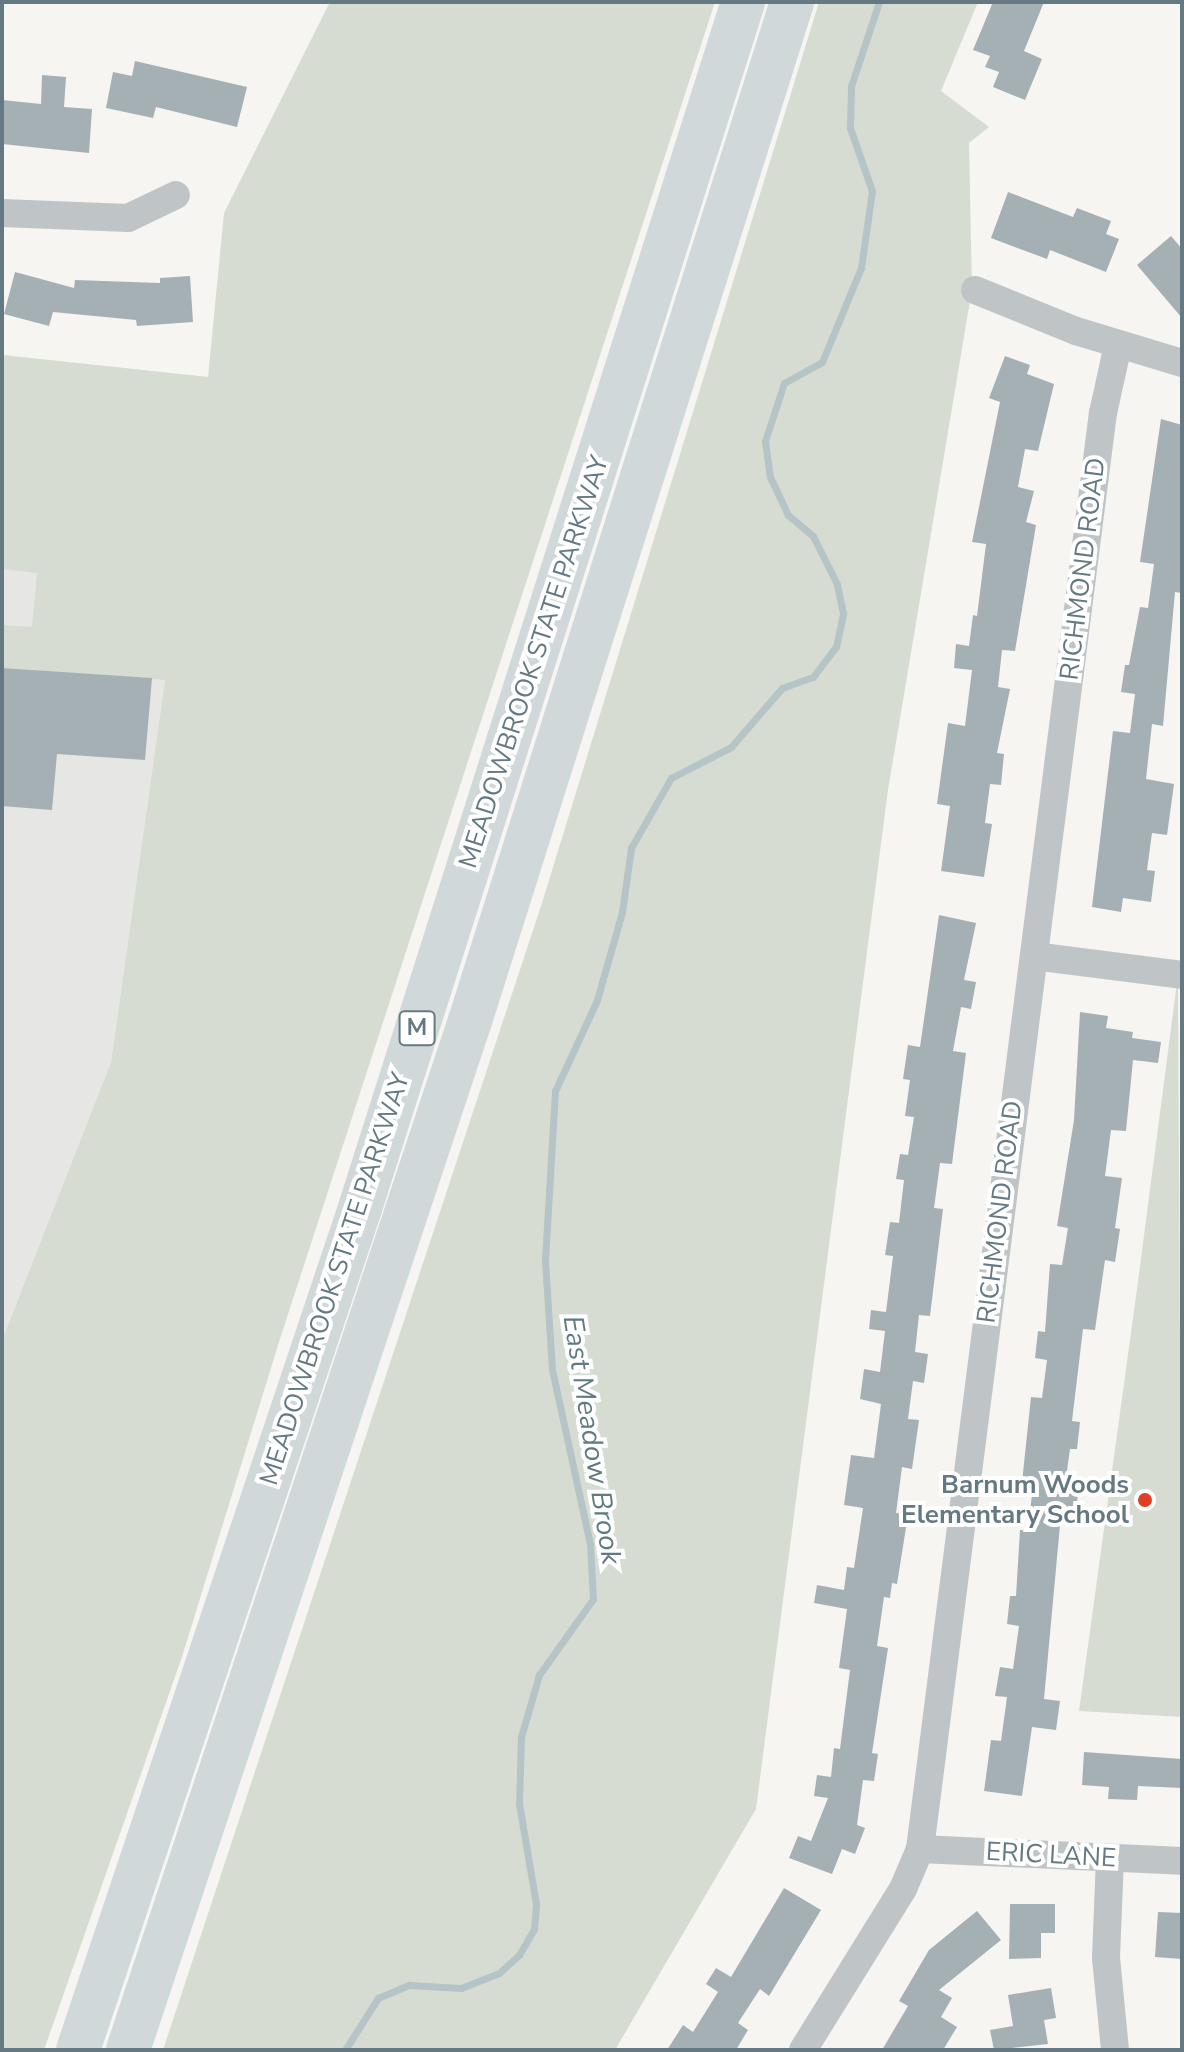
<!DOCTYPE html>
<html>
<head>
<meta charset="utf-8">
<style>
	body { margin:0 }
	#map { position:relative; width:1184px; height:2052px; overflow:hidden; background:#f6f5f2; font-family:"Nunito Sans",sans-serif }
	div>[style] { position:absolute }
	.built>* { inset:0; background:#e6e7e5 }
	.green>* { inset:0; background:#d7dcd3 }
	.stream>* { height:7px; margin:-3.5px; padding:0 3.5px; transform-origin:3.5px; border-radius:3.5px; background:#b5c4c6 }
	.building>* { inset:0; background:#a5b0b4 }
	.minor>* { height:28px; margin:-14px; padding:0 14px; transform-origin:14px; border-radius:14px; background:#bfc4c6 }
	.motorway>* { height:44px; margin:-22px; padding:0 22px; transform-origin:22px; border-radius:22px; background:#d1d8da }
	.dots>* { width:22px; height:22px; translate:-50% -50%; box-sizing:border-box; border:4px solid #fff; border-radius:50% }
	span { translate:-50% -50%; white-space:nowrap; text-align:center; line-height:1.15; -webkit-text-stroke:8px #fff; paint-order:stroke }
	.shield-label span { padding:2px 6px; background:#fff; border:2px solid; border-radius:6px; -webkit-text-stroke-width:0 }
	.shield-label { font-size:24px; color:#657983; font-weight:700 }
	.street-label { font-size:26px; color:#657983 }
	.poi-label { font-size:26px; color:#657983; font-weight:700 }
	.right { translate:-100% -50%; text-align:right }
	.water-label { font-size:28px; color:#607b7f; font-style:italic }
	.frame { position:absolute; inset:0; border:4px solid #657983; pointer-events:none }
</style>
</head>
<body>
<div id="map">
	<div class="built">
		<div style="clip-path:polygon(2px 355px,208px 377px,111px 1062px,2px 1340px)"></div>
	</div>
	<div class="green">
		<div style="clip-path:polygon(330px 2px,715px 2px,279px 1342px,182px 1657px,44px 2050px,2px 2050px,2px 1340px,111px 1062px,165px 680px,2px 668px,2px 625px,32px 627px,37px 573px,2px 569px,2px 355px,208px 377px,224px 213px)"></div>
		<div style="clip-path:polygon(819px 2px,978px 2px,941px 91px,989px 127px,969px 143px,972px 289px,888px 790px,756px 1809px,615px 2050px,163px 2050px,542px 903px)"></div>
		<div style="clip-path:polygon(1178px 975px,1182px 1717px,1079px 1711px,1137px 1289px)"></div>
	</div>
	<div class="stream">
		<div style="left:345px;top:2050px;width:62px;rotate:-57.6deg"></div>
		<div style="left:378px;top:1998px;width:34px;rotate:-23deg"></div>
		<div style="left:409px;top:1985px;width:52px;rotate:3.3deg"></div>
		<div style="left:461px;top:1988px;width:41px;rotate:-21.5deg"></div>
		<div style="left:499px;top:1973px;width:27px;rotate:-42deg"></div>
		<div style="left:519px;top:1955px;width:30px;rotate:-60deg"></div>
		<div style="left:534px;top:1929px;width:25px;rotate:-85deg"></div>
		<div style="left:536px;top:1904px;width:101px;rotate:-99.6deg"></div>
		<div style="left:519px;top:1804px;width:67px;rotate:-88.3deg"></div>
		<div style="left:521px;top:1737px;width:65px;rotate:-73.8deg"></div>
		<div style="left:539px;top:1675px;width:93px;rotate:-54.6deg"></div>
		<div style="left:593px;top:1599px;width:55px;rotate:-93.1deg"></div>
		<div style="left:590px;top:1544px;width:179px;rotate:-102.3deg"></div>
		<div style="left:552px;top:1369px;width:109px;rotate:-93.7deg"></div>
		<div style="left:545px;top:1260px;width:169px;rotate:-86.6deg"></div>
		<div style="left:555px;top:1091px;width:100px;rotate:-65.2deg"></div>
		<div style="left:597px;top:1000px;width:91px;rotate:-74.1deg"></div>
		<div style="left:622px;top:912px;width:65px;rotate:-82deg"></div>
		<div style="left:631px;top:848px;width:81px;rotate:-60.3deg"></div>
		<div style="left:671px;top:778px;width:68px;rotate:-27.3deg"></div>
		<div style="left:731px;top:747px;width:78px;rotate:-49.2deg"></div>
		<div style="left:782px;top:688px;width:33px;rotate:-20deg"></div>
		<div style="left:813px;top:677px;width:38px;rotate:-53deg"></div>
		<div style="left:836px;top:647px;width:35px;rotate:-78deg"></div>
		<div style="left:843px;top:613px;width:30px;rotate:-102deg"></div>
		<div style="left:837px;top:584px;width:54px;rotate:-116.6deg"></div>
		<div style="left:813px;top:536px;width:33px;rotate:-140deg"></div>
		<div style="left:788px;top:515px;width:42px;rotate:-115.3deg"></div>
		<div style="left:770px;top:477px;width:36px;rotate:-98deg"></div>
		<div style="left:765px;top:441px;width:61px;rotate:-71.9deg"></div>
		<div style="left:784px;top:383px;width:43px;rotate:-28.9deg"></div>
		<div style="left:822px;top:362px;width:102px;rotate:-67.5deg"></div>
		<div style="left:861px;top:268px;width:78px;rotate:-81.9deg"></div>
		<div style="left:872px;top:191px;width:67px;rotate:-109.2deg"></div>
		<div style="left:850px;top:128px;width:42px;rotate:-88.6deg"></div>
		<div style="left:851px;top:86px;width:89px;rotate:-71.6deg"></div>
	</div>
	<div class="building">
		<div style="clip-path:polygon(993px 2px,1044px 2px,1024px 51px,1042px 59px,1025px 100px,993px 87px,999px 72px,985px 67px,990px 56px,973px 50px)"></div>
		<div style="clip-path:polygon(135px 61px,247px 87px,237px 127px,156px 107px,153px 118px,106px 108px,113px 72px,132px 76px)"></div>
		<div style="clip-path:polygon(42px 75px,66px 77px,64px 107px,92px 109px,89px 153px,2px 144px,2px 100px,41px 104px)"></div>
		<div style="clip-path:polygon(1008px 192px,1073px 217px,1077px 208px,1111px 221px,1106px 234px,1119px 239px,1106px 272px,1050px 250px,1047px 259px,991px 238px)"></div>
		<div style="clip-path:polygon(1171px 236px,1182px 249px,1182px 318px,1137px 265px)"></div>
		<div style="clip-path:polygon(15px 272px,74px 288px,75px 280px,160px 283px,160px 278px,190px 276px,193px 322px,137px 326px,136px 320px,53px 312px,49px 326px,4px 314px)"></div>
		<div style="clip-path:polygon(1005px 356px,1030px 365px,1027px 374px,1054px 384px,1038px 451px,1025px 449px,1018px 487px,1034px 491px,1026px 522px,1036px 525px,1015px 651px,1002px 650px,998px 687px,1010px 689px,997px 753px,1004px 754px,1001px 785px,990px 784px,985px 823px,992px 824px,984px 877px,941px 871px,950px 806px,937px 804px,948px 723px,965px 726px,972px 670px,954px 668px,956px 644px,969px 646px,973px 615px,977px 616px,986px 544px,972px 542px,1000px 402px,989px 398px)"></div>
		<div style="clip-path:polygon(1161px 419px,1182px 425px,1182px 593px,1175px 592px,1163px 726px,1152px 724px,1146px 779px,1174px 784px,1167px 835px,1152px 833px,1147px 870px,1155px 871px,1151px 902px,1123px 898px,1121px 912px,1092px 907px,1113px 731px,1130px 733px,1135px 694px,1121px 692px,1125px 665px,1129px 665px,1140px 607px,1148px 608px,1154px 564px,1140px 562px)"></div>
		<div style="clip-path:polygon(2px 668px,152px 678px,145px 760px,57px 754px,52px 810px,2px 806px)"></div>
		<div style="clip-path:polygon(939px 915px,976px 923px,964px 980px,976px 982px,971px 1009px,961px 1007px,953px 1051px,966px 1053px,952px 1164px,940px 1163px,934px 1208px,943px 1209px,930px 1316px,919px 1315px,915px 1352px,928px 1354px,924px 1383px,913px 1381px,908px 1419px,919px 1420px,912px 1469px,902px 1467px,896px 1513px,908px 1515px,897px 1584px,892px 1583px,890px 1598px,884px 1597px,877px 1646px,888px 1648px,872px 1753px,878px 1754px,874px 1781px,863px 1780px,857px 1825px,865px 1828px,855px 1854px,842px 1849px,832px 1874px,789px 1858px,798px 1836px,811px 1841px,828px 1798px,814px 1796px,817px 1775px,831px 1777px,834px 1748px,840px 1749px,850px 1670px,839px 1668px,847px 1609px,814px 1603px,817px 1585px,844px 1590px,847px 1567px,854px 1568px,863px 1508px,844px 1505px,851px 1455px,874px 1458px,881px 1404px,860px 1399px,864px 1369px,880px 1372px,885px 1331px,869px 1329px,871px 1310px,886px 1312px,893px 1256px,885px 1255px,890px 1222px,899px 1223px,904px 1180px,896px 1179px,900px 1154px,908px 1155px,914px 1117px,905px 1116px,910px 1080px,903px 1079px,908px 1045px,920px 1047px)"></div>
		<div style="clip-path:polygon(1080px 1012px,1108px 1016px,1106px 1028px,1133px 1032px,1132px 1038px,1161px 1042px,1158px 1063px,1133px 1060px,1126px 1131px,1111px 1130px,1105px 1176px,1122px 1178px,1115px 1228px,1120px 1229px,1115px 1262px,1105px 1260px,1095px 1330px,1083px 1329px,1072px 1421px,1080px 1422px,1077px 1449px,1070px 1449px,1064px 1492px,1078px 1494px,1075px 1520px,1064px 1519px,1060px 1525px,1044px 1699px,1060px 1701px,1056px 1730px,1032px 1727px,1022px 1796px,984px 1791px,991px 1740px,1001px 1741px,1007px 1697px,995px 1696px,1000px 1667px,1013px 1669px,1019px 1626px,1007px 1624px,1010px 1596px,1016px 1596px,1020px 1530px,1028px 1531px,1032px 1494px,1021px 1492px,1031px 1397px,1042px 1398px,1047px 1360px,1035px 1358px,1038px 1331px,1045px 1332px,1050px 1264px,1062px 1265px,1068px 1228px,1057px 1226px,1074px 1120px)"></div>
		<div style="clip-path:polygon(1084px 1752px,1182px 1759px,1182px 1788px,1138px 1786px,1137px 1800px,1108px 1799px,1109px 1787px,1082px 1785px)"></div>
		<div style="clip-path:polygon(784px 1888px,821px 1910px,769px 1996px,760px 1989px,738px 2023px,748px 2030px,736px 2050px,667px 2050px,683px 2025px,693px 2032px,718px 1992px,706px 1984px,716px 1968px,731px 1977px)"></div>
		<div style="clip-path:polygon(1010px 1904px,1055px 1904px,1055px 1933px,1041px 1933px,1041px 1958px,1009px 1959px)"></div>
		<div style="clip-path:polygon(977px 1911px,1001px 1940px,939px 1990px,952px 1998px,941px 2017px,957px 2027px,943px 2050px,882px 2050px,908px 2006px,899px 2001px,929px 1950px)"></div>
		<div style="clip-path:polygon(1158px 1912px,1182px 1913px,1182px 1959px,1155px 1957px)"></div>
		<div style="clip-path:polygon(1051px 1988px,1056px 2018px,1044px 2020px,1048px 2044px,994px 2050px,990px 2030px,1013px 2026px,1008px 1995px)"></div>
	</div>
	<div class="minor">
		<div style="left:2px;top:213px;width:126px;rotate:2.3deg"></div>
		<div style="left:128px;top:218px;width:53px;rotate:-25.6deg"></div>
		<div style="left:975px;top:290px;width:109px;rotate:22.1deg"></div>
		<div style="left:1076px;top:331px;width:111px;rotate:16.8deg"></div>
		<div style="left:1034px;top:956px;width:149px;rotate:7.3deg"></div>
		<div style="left:920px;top:1849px;width:262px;rotate:2.6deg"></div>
		<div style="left:1110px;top:1858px;width:100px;rotate:92.3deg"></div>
		<div style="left:1106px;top:1958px;width:92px;rotate:84.4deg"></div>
		<div style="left:803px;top:2050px;width:190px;rotate:-58.2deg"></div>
		<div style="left:903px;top:1889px;width:43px;rotate:-67deg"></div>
		<div style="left:920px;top:1849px;width:1448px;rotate:-82.74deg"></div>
		<div style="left:1103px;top:413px;width:70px;rotate:-77.6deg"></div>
	</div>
	<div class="motorway">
		<div style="left:78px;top:2050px;width:888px;rotate:-71.48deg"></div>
		<div style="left:360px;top:1208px;width:1265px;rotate:-72.38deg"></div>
		<div style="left:128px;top:2050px;width:1084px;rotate:-71.62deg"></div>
		<div style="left:470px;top:1021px;width:1069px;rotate:-72.46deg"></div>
	</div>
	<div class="dots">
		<div style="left:1145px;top:1500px;background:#e03f27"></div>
	</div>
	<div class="shield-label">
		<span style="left:417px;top:1028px">M</span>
	</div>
	<div class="street-label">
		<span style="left:1083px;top:569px;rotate:-83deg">RICHMOND ROAD</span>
		<span style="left:534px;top:662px;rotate:-72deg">MEADOWBROOK STATE PARKWAY</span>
		<span style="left:1000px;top:1212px;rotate:-83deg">RICHMOND ROAD</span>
		<span style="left:335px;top:1279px;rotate:-72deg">MEADOWBROOK STATE PARKWAY</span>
		<span style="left:1051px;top:1855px;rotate:3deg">ERIC LANE</span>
	</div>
	<div class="poi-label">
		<span class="right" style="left:1129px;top:1500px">Barnum Woods<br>Elementary School</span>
	</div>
	<div class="water-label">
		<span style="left:592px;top:1440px;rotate:81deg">East Meadow Brook</span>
	</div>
	<div class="frame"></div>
</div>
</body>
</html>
